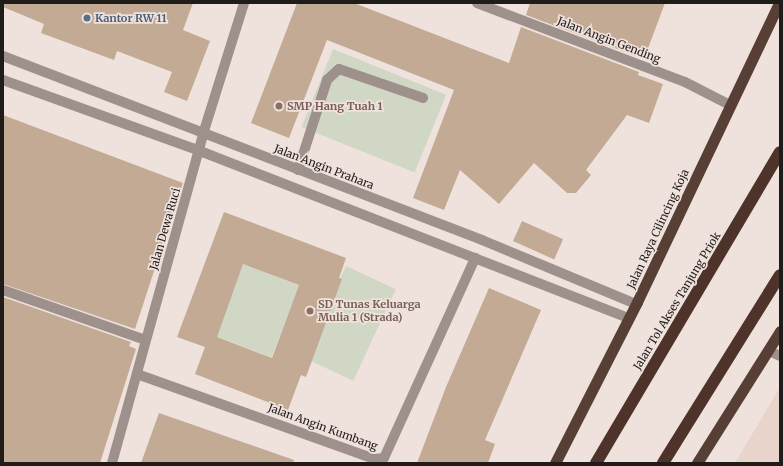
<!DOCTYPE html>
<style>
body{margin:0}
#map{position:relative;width:783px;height:466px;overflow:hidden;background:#efe2dd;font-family:Merriweather,serif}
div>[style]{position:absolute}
.built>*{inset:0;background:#e9d4cb}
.green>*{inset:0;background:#d1d7c5;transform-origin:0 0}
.building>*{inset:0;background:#c2aa94;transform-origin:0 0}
.service>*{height:10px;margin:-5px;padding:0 5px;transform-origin:5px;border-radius:5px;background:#9e908b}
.minor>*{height:10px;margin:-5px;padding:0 5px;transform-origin:5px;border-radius:5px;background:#9e908b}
.trunk>*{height:11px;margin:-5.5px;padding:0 5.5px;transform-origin:5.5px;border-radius:5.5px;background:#583f36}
.motorway>*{height:12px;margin:-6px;padding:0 6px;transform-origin:6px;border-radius:6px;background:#4d3329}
.dots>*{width:11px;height:11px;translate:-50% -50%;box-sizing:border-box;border:2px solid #efe2dd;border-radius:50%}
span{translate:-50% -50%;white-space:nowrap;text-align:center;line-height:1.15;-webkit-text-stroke:3.5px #efe2dd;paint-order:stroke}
.service-label{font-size:11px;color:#4e5e75;font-weight:700}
.left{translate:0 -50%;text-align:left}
.street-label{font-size:11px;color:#201c1a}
.education-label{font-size:11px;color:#785e54;font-weight:700}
.frame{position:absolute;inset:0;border:4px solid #201c1a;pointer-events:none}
</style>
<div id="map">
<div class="built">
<i style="clip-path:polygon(780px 387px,780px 463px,735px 463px)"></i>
</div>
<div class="green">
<i style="left:333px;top:49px;width:122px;height:84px;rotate:22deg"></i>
<i style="left:243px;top:264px;width:60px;height:77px;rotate:21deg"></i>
<i style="left:346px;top:266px;width:55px;height:101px;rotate:25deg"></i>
</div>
<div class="building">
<i style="clip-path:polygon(3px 3px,193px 3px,183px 30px,210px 41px,187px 101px,164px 92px,172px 72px,117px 51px,114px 60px,41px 33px,44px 24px,3px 7px)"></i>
<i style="clip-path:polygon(297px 3px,354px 3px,509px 63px,521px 27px,639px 72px,638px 75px,663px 84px,649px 123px,627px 115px,586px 170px,591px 175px,576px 193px,567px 193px,534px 163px,499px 204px,460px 170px,444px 210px,413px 198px,454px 90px,327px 40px,289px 138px,251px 123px)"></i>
<i style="clip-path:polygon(530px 3px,665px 3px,644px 59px,526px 15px)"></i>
<i style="clip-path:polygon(3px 115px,183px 183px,135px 329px,3px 284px)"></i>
<i style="clip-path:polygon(evenodd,224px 212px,346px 258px,339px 278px,342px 279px,306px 377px,301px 375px,288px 410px,195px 374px,205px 347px,177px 337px,224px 212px,243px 264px,299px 285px,272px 358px,217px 337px,243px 264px)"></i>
<i style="left:522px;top:221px;width:45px;height:22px;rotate:24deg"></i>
<i style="clip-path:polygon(489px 288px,541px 310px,485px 440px,495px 444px,488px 463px,417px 463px,446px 387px)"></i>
<i style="clip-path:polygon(3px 297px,131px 342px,129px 346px,136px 349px,100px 463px,3px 463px)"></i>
<i style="clip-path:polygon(159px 413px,294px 460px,293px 463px,141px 463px)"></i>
</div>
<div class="service">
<i style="left:298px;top:170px;width:95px;rotate:-72.1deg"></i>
<i style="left:327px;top:80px;width:16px;rotate:-43deg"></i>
<i style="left:339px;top:69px;width:89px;rotate:19deg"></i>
</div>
<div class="minor">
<i style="left:477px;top:3px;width:222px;rotate:20.8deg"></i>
<i style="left:685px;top:82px;width:51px;rotate:27.1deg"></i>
<i style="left:3px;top:56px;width:513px;rotate:21.01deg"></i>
<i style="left:482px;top:240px;width:167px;rotate:22.6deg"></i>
<i style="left:3px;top:80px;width:209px;rotate:19.8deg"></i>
<i style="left:200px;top:151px;width:460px;rotate:21.3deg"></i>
<i style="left:3px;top:290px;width:151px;rotate:19.3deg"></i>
<i style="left:769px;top:351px;width:12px;rotate:24deg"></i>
<i style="left:137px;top:374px;width:253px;rotate:19.7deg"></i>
<i style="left:375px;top:459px;width:9px;rotate:-6deg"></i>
<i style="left:384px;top:458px;width:220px;rotate:-65.5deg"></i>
<i style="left:112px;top:463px;width:341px;rotate:-74.5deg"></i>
<i style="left:203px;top:134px;width:137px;rotate:-72.6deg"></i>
</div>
<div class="trunk">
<i style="left:555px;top:463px;width:181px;rotate:-63deg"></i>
<i style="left:637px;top:302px;width:331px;rotate:-64.6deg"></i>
<i style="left:697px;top:463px;width:156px;rotate:-57.8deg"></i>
</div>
<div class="motorway">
<i style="left:596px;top:463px;width:361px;rotate:-59.4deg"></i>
<i style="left:663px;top:463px;width:221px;rotate:-58.1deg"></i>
</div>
<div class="dots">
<i style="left:87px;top:18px;background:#5c6f8a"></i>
<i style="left:279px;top:106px;background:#8d6e63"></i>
<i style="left:310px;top:311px;background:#8d6e63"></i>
</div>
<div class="service-label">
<span class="left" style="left:95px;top:18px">Kantor RW 11</span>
</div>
<div class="street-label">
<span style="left:609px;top:40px;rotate:21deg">Jalan Angin Gending</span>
<span style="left:324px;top:167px;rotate:21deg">Jalan Angin Prahara</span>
<span style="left:165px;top:229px;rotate:-74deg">Jalan Dewa Ruci</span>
<span style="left:658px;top:229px;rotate:-65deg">Jalan Raya Cilincing Koja</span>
<span style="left:677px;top:301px;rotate:-59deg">Jalan Tol Akses Tanjung Priok</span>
<span style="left:323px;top:427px;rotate:20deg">Jalan Angin Kumbang</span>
</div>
<div class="education-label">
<span class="left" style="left:287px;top:106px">SMP Hang Tuah 1</span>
<span class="left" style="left:318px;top:311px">SD Tunas Keluarga<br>Mulia 1 (Strada)</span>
</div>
<div class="frame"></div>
</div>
